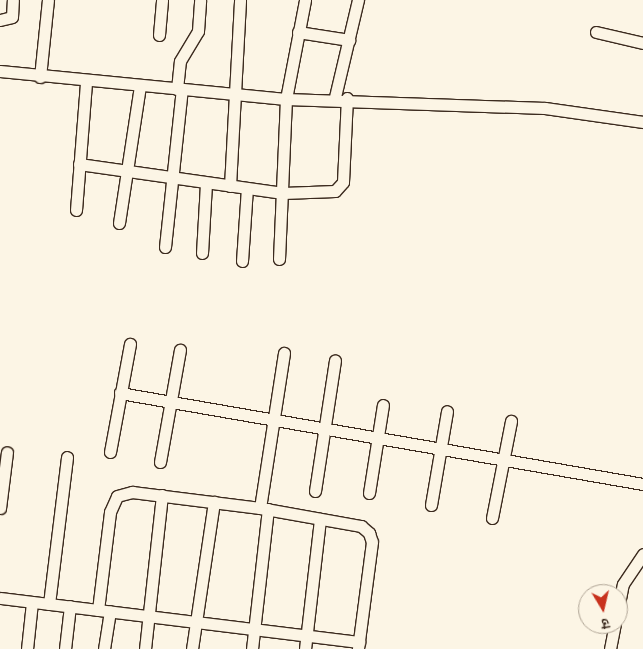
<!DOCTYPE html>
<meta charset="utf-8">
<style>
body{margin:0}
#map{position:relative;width:643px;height:649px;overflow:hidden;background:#fcf5e5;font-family:Dekko,"Playpen Sans Deva",sans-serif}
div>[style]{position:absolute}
.roads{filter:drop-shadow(1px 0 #3b2a1e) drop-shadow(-1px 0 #3b2a1e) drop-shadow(0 1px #3b2a1e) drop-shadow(0 -1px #3b2a1e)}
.minor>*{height:11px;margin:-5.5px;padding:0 5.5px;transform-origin:5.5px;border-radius:5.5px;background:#fcf5e5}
span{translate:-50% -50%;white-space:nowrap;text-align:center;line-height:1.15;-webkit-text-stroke:5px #fcf5e5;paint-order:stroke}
.north{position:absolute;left:578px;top:584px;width:50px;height:50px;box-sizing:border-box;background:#fcf5e5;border:1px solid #afa495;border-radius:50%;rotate:171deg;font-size:14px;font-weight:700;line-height:20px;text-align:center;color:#3b2a1e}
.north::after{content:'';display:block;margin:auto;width:18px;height:22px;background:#c8321e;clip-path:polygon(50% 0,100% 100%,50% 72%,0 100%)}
</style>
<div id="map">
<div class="roads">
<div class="minor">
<i style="left:0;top:20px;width:12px;rotate:-14deg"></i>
<i style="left:12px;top:17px;width:17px;rotate:-87deg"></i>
<i style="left:298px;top:32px;width:52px;rotate:8.9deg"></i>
<i style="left:596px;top:32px;width:48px;rotate:13.2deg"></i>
<i style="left:159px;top:35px;width:35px;rotate:-85deg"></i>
<i style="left:0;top:71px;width:287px;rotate:5.6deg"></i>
<i style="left:286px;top:99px;width:259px;rotate:2deg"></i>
<i style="left:545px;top:108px;width:99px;rotate:8.1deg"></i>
<i style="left:40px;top:77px;width:77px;rotate:-84.1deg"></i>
<i style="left:177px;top:89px;width:28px;rotate:-84deg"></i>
<i style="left:180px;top:61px;width:35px;rotate:-59deg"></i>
<i style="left:198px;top:31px;width:31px;rotate:-86deg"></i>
<i style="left:335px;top:97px;width:100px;rotate:-76.7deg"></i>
<i style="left:79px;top:164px;width:206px;rotate:8.1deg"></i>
<i style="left:283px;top:193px;width:52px;rotate:-2.2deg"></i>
<i style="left:335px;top:191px;width:12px;rotate:-48deg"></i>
<i style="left:343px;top:182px;width:84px;rotate:-87.3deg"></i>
<i style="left:230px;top:186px;width:186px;rotate:-86.9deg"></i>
<i style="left:76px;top:210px;width:127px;rotate:-85.5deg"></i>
<i style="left:119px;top:223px;width:139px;rotate:-81.3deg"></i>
<i style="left:165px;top:247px;width:159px;rotate:-83.9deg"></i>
<i style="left:202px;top:253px;width:70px;rotate:-86.7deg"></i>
<i style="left:279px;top:259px;width:160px;rotate:-87.5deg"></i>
<i style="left:286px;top:99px;width:101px;rotate:-79.1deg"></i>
<i style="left:242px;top:261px;width:73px;rotate:-86.1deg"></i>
<i style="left:120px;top:393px;width:531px;rotate:9.87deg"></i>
<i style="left:110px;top:452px;width:110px;rotate:-79.5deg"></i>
<i style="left:160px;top:462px;width:114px;rotate:-79.9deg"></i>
<i style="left:315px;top:491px;width:132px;rotate:-81.3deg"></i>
<i style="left:369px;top:493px;width:89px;rotate:-81deg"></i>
<i style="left:431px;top:505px;width:95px;rotate:-80.3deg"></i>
<i style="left:0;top:508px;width:56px;rotate:-82.9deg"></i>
<i style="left:260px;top:508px;width:157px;rotate:-81.2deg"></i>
<i style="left:492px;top:518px;width:99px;rotate:-78.9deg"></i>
<i style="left:0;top:598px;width:362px;rotate:7deg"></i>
<i style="left:49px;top:604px;width:148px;rotate:-83deg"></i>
<i style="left:618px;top:609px;width:25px;rotate:-79deg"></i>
<i style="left:623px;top:584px;width:36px;rotate:-56deg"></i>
<i style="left:98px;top:610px;width:99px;rotate:-83deg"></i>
<i style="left:110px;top:512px;width:17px;rotate:-66deg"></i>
<i style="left:117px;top:496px;width:16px;rotate:-15deg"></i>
<i style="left:132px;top:492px;width:129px;rotate:7.1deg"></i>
<i style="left:260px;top:508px;width:103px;rotate:10.1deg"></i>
<i style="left:361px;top:526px;width:11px;rotate:41deg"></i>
<i style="left:369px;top:533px;width:9px;rotate:72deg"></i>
<i style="left:372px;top:542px;width:108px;rotate:97.5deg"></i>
<i style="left:27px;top:649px;width:47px;rotate:-83.9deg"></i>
<i style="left:65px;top:649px;width:43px;rotate:-83.4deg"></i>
<i style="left:104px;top:649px;width:38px;rotate:-81deg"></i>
<i style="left:145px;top:649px;width:155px;rotate:-83.7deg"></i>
<i style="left:192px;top:649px;width:149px;rotate:-81.5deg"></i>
<i style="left:252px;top:649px;width:141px;rotate:-83.5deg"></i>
<i style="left:305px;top:649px;width:131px;rotate:-83.4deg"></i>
<i style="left:610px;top:649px;width:25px;rotate:-79deg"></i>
</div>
</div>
<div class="north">उ</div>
</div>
